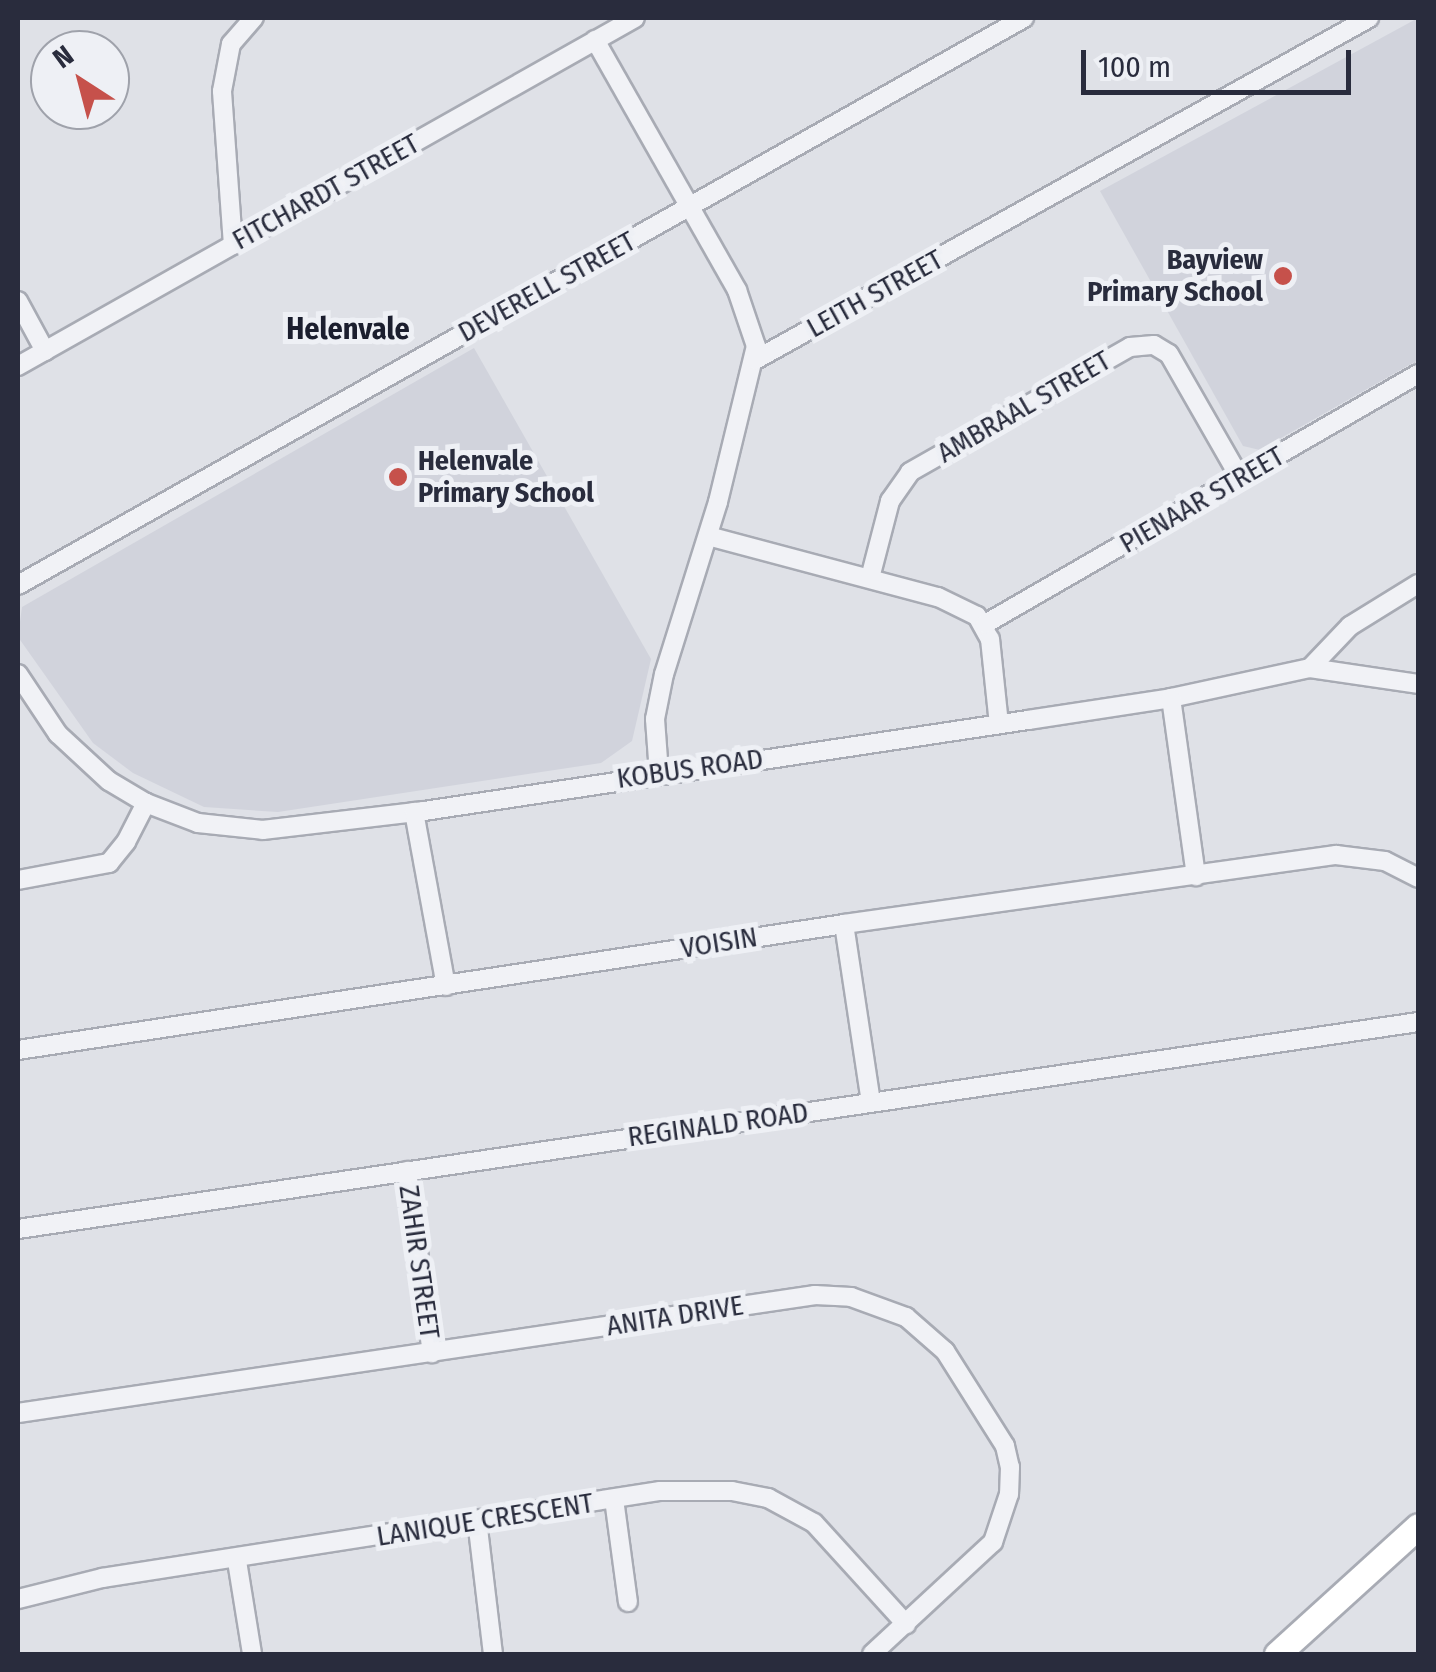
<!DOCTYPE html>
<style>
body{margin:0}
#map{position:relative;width:1436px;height:1672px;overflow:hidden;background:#dfe1e7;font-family:"Fira Sans Condensed",sans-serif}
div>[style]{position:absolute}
.built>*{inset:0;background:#d1d3dc}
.roads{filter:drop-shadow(2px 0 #a8abb4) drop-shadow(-2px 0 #a8abb4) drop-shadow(0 2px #a8abb4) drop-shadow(0 -2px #a8abb4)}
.street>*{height:18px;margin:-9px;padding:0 9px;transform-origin:9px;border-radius:9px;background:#f1f2f6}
.secondary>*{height:25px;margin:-12.5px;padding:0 12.5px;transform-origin:12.5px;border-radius:12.5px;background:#fff}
.dots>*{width:28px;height:28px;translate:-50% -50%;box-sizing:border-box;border:5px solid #eef0f5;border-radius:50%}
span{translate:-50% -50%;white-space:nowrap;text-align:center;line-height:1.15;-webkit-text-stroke:10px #eef0f5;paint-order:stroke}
.street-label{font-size:28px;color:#292c3d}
.poi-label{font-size:28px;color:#292c3d;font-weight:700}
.right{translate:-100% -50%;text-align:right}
.left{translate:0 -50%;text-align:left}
.neighbourhood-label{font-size:30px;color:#1b1e2e;font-weight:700}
.frame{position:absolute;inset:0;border:20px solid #292c3d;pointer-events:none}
.north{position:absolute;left:30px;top:30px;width:100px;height:100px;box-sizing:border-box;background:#eef0f5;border:2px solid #9fa2ab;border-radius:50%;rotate:324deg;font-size:28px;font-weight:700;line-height:40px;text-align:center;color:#292c3d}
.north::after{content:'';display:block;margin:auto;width:35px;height:45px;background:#c6514b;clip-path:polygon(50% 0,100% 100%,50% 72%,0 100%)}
.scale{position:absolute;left:1081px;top:50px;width:270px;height:45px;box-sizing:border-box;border:5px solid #292c3d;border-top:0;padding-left:12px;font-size:30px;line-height:35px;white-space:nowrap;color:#292c3d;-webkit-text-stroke:8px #eef0f5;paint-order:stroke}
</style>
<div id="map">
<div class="built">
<i style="clip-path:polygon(1418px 18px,1418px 360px,1260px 450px,1243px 446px,1100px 191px)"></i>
<i style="clip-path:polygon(474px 348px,651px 659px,632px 741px,601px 763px,278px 812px,204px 807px,133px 773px,93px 743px,18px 637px,22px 607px)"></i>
</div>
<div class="roads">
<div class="street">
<i style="left:595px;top:40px;width:288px;rotate:60.4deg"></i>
<i style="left:737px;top:290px;width:59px;rotate:71.3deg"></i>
<i style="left:756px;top:346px;width:161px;rotate:103.7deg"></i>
<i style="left:718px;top:502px;width:180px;rotate:107.4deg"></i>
<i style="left:664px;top:674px;width:46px;rotate:101.3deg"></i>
<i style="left:655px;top:719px;width:55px;rotate:85.8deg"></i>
<i style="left:233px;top:245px;width:154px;rotate:-94.1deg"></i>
<i style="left:222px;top:91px;width:48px;rotate:-79.2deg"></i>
<i style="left:231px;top:44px;width:35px;rotate:-49deg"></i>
<i style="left:18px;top:301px;width:57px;rotate:61.6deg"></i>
<i style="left:755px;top:360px;width:703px;rotate:-29.12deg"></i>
<i style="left:18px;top:366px;width:708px;rotate:-29.42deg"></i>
<i style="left:708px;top:536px;width:238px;rotate:14.9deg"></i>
<i style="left:938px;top:597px;width:43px;rotate:26deg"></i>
<i style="left:977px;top:616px;width:26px;rotate:61deg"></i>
<i style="left:990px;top:639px;width:85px;rotate:84deg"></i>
<i style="left:870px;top:578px;width:80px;rotate:-75.4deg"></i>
<i style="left:890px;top:501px;width:35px;rotate:-55deg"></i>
<i style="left:910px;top:472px;width:253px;rotate:-29.6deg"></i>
<i style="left:1130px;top:347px;width:24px;rotate:-5deg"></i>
<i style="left:1154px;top:345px;width:17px;rotate:31deg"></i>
<i style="left:1169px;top:354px;width:143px;rotate:60.2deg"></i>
<i style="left:18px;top:585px;width:1155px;rotate:-29.41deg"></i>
<i style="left:985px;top:624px;width:500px;rotate:-30deg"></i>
<i style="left:1310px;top:668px;width:58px;rotate:-46.4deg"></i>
<i style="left:1350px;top:626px;width:80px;rotate:-31.7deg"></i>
<i style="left:18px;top:674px;width:72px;rotate:56.3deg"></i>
<i style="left:58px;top:734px;width:69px;rotate:42.7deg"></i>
<i style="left:109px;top:781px;width:43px;rotate:30.7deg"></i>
<i style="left:146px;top:803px;width:56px;rotate:21deg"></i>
<i style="left:198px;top:823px;width:65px;rotate:6.1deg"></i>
<i style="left:263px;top:830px;width:162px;rotate:-6.7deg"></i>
<i style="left:424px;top:811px;width:611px;rotate:-8.57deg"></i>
<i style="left:1028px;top:720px;width:145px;rotate:-8.7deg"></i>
<i style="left:1171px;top:698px;width:142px;rotate:-12.2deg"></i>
<i style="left:1310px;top:668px;width:109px;rotate:8.4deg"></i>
<i style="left:1171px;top:698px;width:180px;rotate:82deg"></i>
<i style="left:414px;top:812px;width:177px;rotate:79.6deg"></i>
<i style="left:18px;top:880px;width:93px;rotate:-10.6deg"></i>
<i style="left:109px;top:863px;width:27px;rotate:-51deg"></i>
<i style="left:126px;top:842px;width:44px;rotate:-62.9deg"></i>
<i style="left:844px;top:924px;width:180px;rotate:81.4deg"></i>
<i style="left:18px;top:1050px;width:836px;rotate:-8.67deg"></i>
<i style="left:844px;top:924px;width:497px;rotate:-8deg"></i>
<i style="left:1336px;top:855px;width:49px;rotate:7deg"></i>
<i style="left:1385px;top:861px;width:37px;rotate:27deg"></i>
<i style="left:407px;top:1171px;width:184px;rotate:82.2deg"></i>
<i style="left:18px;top:1229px;width:1415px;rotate:-8.41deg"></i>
<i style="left:18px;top:1413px;width:806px;rotate:-8.42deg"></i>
<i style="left:815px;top:1295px;width:36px;rotate:3deg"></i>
<i style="left:851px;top:1297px;width:59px;rotate:20deg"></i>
<i style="left:906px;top:1317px;width:52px;rotate:41.1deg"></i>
<i style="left:945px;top:1351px;width:112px;rotate:57.7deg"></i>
<i style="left:1005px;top:1446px;width:22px;rotate:77deg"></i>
<i style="left:1010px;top:1467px;width:27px;rotate:92deg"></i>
<i style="left:1009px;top:1494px;width:51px;rotate:108.4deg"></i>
<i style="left:993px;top:1542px;width:165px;rotate:137.2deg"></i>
<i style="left:614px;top:1499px;width:104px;rotate:82.3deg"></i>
<i style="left:477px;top:1520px;width:135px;rotate:83.2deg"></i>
<i style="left:237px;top:1561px;width:94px;rotate:80.8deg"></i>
<i style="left:18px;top:1599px;width:87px;rotate:-14deg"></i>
<i style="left:102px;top:1578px;width:565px;rotate:-8.86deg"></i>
<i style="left:660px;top:1491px;width:72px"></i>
<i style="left:732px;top:1491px;width:37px;rotate:11deg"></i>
<i style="left:768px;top:1498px;width:52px;rotate:28.5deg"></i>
<i style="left:814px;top:1523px;width:137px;rotate:47.7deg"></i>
</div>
<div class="secondary">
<i style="left:1277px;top:1654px;width:190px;rotate:-42.2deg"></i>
</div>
</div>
<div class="dots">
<i style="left:1283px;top:276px;background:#c6514b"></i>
<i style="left:398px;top:477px;background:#c6514b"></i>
</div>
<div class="street-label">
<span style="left:326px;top:192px;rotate:-29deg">FITCHARDT STREET</span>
<span style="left:547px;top:287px;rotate:-29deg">DEVERELL STREET</span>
<span style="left:875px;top:294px;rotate:-29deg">LEITH STREET</span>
<span style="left:1024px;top:407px;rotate:-30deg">AMBRAAL STREET</span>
<span style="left:1202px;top:500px;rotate:-30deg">PIENAAR STREET</span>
<span style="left:690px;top:769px;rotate:-8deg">KOBUS ROAD</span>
<span style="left:719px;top:943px;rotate:-9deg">VOISIN</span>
<span style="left:718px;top:1125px;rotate:-8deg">REGINALD ROAD</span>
<span style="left:419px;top:1262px;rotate:82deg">ZAHIR STREET</span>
<span style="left:675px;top:1316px;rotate:-9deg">ANITA DRIVE</span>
<span style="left:485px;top:1520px;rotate:-9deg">LANIQUE CRESCENT</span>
</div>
<div class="poi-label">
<span class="right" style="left:1263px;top:276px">Bayview<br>Primary School</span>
<span class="left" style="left:418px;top:477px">Helenvale<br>Primary School</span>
</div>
<div class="neighbourhood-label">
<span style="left:348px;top:329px">Helenvale</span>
</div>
<div class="frame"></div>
<div class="north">N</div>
<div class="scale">100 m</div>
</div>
